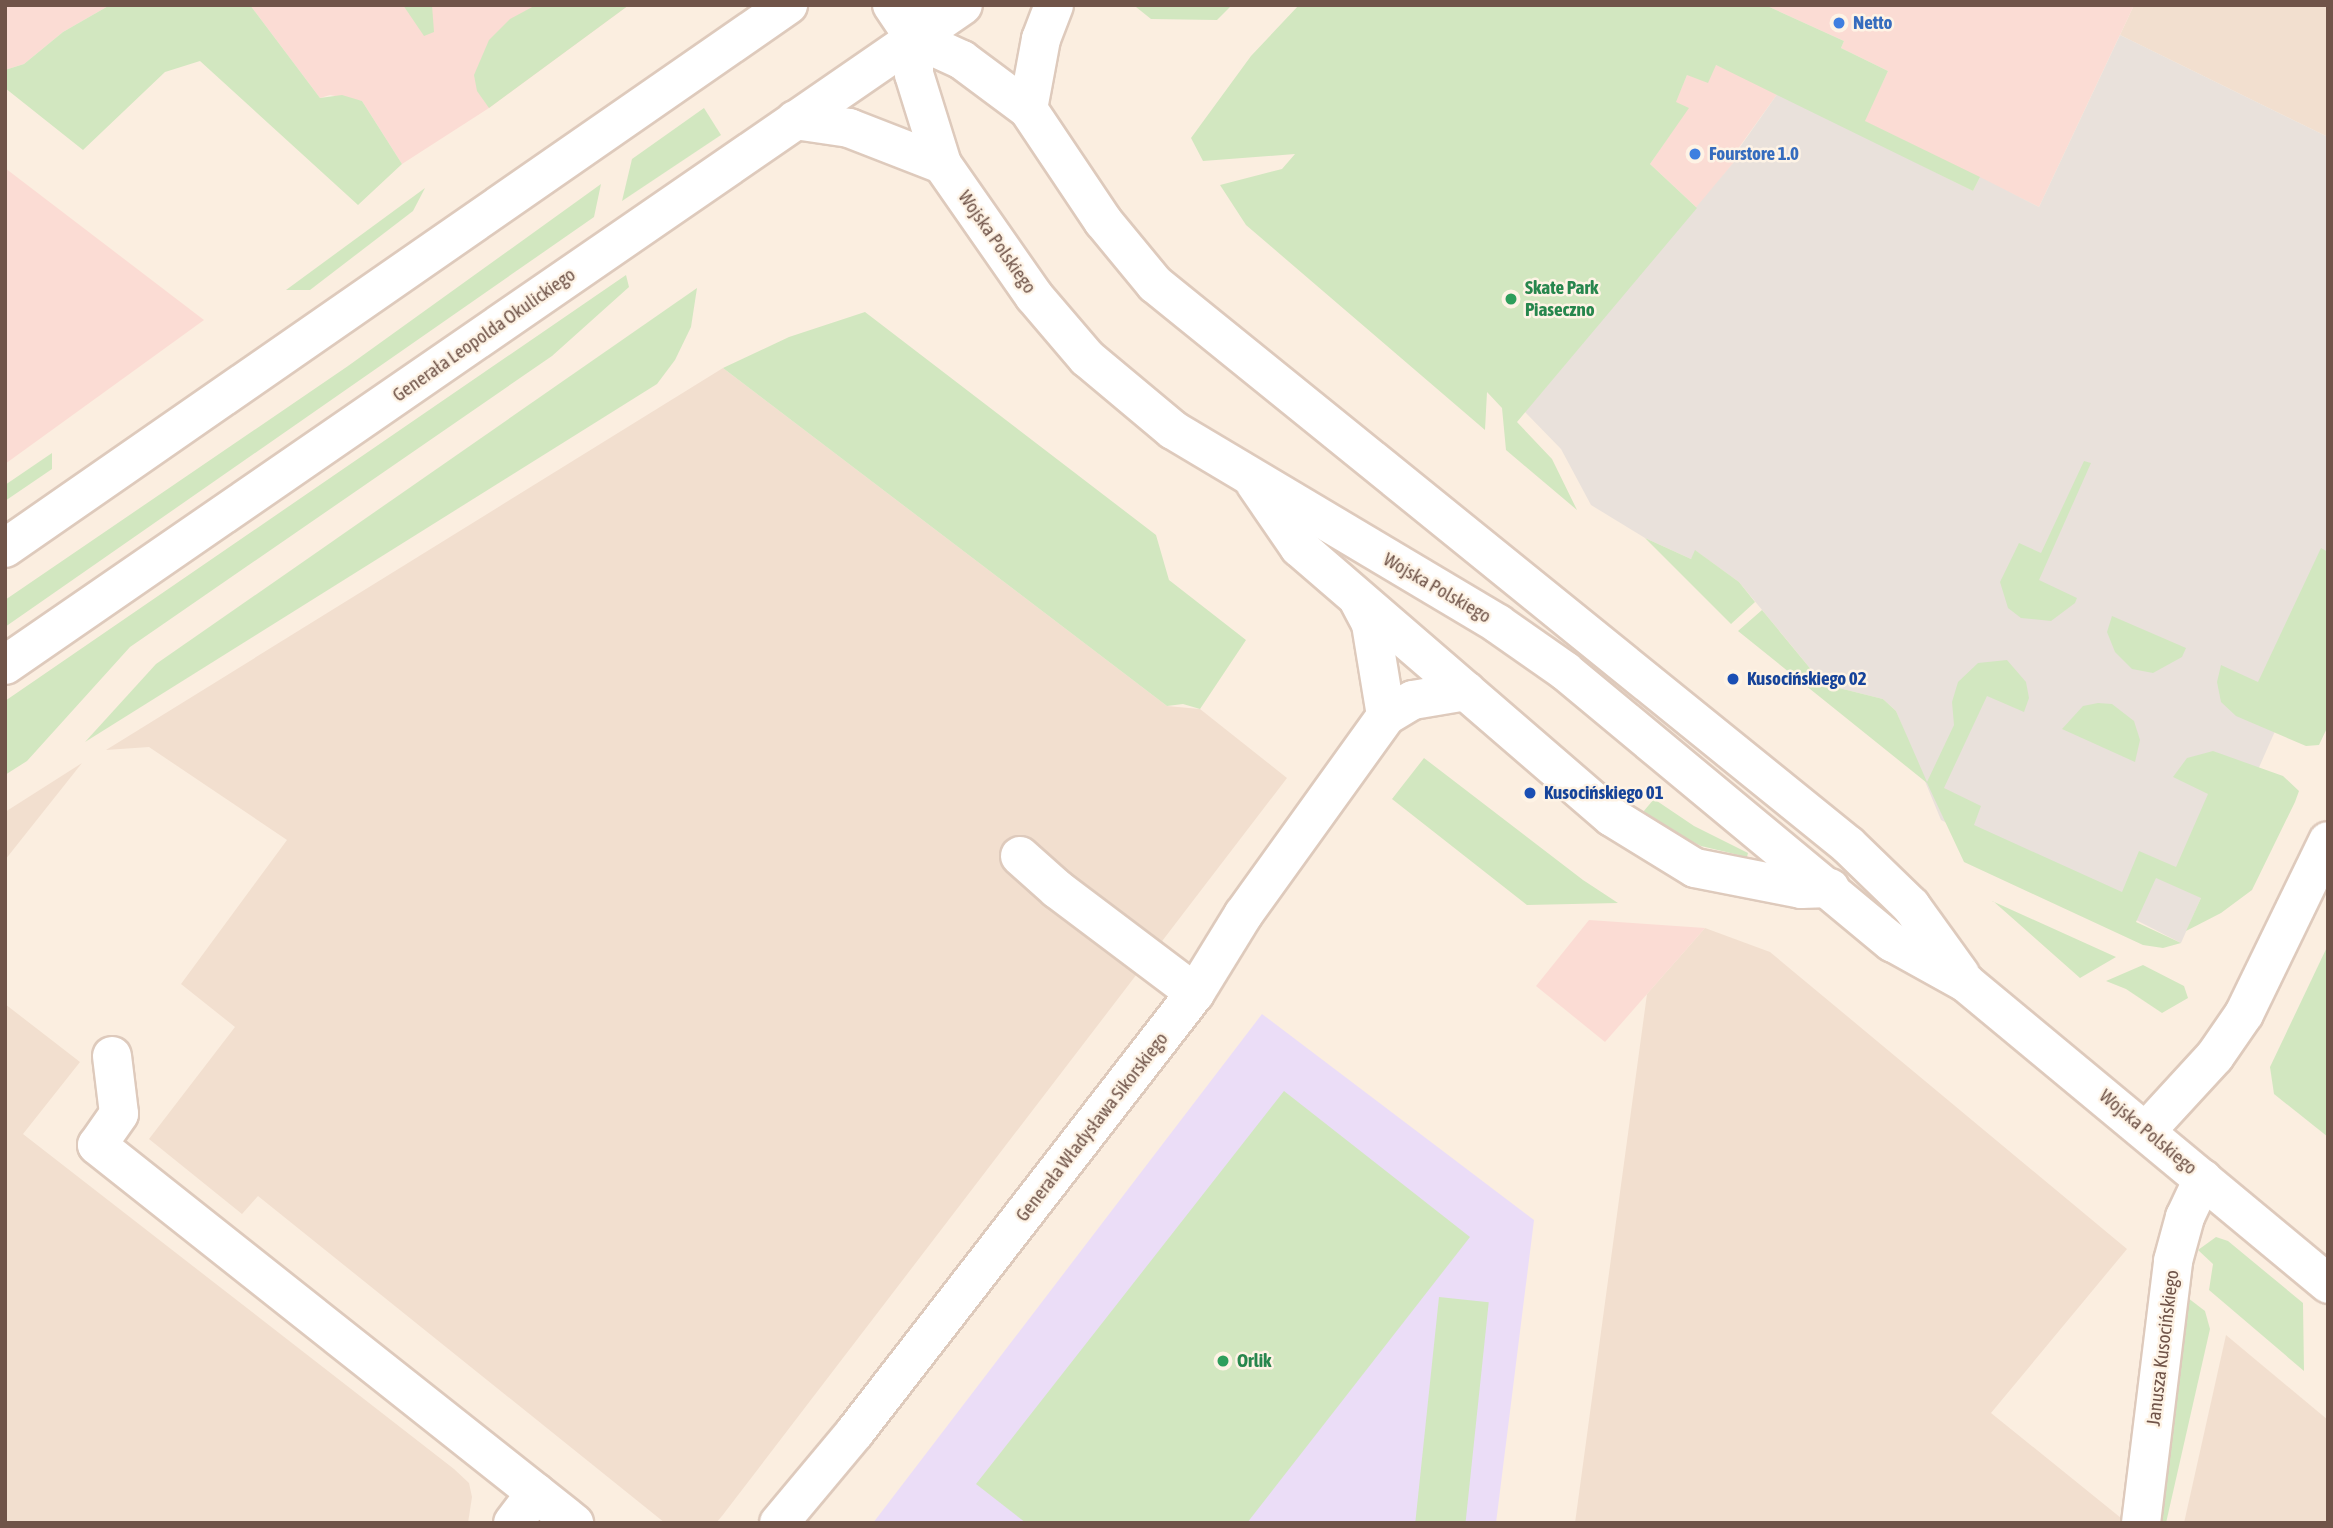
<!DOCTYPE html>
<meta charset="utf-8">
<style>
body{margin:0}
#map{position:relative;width:2333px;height:1528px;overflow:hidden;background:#fbeee0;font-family:"Asap Condensed",sans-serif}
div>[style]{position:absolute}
.residential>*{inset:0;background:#f2dfcf}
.commercial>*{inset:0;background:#fbdcd4}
.industrial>*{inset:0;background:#e9e1db}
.education>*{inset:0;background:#ebddf7}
.green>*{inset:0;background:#d2e7c0;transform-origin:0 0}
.roads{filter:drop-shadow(2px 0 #decabc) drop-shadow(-2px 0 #decabc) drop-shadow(0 2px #decabc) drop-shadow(0 -2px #decabc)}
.street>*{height:38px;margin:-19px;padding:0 19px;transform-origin:19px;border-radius:19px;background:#fff}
.secondary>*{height:38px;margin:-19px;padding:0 19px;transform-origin:19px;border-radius:19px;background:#fff}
.dots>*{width:19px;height:19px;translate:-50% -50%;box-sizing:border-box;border:4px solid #fef3e5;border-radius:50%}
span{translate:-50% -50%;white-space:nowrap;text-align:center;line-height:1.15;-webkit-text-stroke:5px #fef3e5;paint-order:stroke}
.shop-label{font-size:19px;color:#366cbe;font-weight:700}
.left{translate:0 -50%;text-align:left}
.street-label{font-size:19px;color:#705449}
.leisure-label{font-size:19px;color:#27864d;font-weight:700}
.transit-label{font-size:19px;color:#164399;font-weight:700}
.frame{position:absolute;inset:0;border:7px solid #705449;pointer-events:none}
</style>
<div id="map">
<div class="residential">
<i style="clip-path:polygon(2134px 5px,2328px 5px,2328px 137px,2120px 35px)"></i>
<i style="clip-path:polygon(723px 368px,1167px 706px,1200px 709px,1287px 778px,722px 1516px,716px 1523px,665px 1523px,258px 1196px,242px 1214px,149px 1139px,235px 1027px,181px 984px,287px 840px,149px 747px,106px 750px)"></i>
<i style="clip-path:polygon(82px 763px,5px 860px,5px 812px)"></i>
<i style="clip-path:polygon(1705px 928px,1770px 952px,2127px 1249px,1991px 1413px,2121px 1518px,2120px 1523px,1575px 1523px,1647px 994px)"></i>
<i style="clip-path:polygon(5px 1004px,80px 1062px,23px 1134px,454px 1469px,469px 1483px,472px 1497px,468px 1523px,5px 1523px)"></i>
<i style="clip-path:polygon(2226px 1335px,2328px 1420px,2328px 1523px,2184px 1523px)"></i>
</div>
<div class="commercial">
<i style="clip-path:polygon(5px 5px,110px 5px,63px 32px,24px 64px,5px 70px)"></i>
<i style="clip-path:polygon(250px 5px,629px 5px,489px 108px,402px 164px,362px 101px,330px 95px,320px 98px)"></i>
<i style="clip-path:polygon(1765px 5px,2134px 5px,2039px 207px,1864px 121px,1888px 71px,1841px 48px,1844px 41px)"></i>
<i style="clip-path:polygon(1716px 65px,1778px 93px,1735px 153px,1739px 156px,1697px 208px,1650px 164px,1688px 108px,1675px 103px,1687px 75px)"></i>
<i style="clip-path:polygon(5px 168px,204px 320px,5px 464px)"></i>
<i style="clip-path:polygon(1589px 920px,1705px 928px,1605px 1042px,1536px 986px)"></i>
</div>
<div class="industrial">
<i style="clip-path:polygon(2120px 35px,2328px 137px,2328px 612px,2181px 943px,1941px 820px,1896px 711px,1883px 699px,1823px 684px,1739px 582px,1696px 551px,1691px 559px,1645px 538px,1591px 505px,1561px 449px,1525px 412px,1739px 156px,1735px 154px,1778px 93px,1973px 191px,1980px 177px,2039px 207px)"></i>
</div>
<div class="education">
<i style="clip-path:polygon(1262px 1014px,1534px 1220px,1496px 1523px,873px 1523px)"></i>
</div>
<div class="green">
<i style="clip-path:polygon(110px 5px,250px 5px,320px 98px,342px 95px,362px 101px,402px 164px,358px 205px,200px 61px,165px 72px,83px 150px,5px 88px,5px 70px,24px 64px,63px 32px)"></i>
<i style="clip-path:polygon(403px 5px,432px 5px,434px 32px,424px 36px)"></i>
<i style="clip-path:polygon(536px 5px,629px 5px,489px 108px,477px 91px,474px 75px,489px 40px,510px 19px)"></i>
<i style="clip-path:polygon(1232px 5px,1217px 20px,1151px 19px,1136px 7px)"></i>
<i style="clip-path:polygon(1299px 5px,1765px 5px,1844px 41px,1841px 48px,1888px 71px,1865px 121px,1980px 177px,1973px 191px,1716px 65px,1708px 83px,1687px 75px,1676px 102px,1689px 108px,1650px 164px,1697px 208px,1517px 422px,1552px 459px,1577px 510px,1506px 450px,1502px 408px,1487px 392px,1485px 430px,1246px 225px,1220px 185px,1282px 169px,1295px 154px,1203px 161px,1191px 138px,1251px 56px)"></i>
<i style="clip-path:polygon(704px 108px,721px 135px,622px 201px,632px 159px)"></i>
<i style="clip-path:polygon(601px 184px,594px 217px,5px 627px,5px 600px,348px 366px)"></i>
<i style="clip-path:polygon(425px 188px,413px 211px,310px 290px,286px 290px)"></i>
<i style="clip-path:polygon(626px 275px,629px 287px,552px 356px,130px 647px,27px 761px,5px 775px,5px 701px)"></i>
<i style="clip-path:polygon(697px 288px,691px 327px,675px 360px,657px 384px,85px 742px,156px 664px)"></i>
<i style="clip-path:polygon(865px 312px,1156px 535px,1169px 580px,1246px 640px,1200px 709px,1183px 704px,1167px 706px,723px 368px,789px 337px)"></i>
<i style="clip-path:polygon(52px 453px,52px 469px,5px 501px,5px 485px)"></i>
<i style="clip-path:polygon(2084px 461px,2091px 463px,2039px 580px,2077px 598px,2075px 603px,2051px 621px,2021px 618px,2008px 608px,2000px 582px,2019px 543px,2041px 553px)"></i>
<i style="clip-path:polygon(1645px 538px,1691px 559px,1695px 550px,1739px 582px,1755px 602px,1731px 624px)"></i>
<i style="clip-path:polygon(2321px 548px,2328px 552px,2328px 726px,2319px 745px,2306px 746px,2236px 716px,2221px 702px,2217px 682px,2221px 665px,2258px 682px)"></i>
<i style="clip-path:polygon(1762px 610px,1823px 684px,1883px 699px,1896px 711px,1927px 782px,1954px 725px,1952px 702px,1958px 682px,1978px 663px,2007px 660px,2026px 682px,2029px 698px,2024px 712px,1987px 696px,1944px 788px,1981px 806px,1974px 825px,2122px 892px,2139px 851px,2176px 867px,2208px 794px,2173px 777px,2187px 758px,2213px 751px,2283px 776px,2299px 791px,2295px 802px,2252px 890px,2221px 913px,2186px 931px,2201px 898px,2156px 878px,2136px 922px,2181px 943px,2163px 948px,2143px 945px,1964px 862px,1927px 783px,1738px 631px)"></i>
<i style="clip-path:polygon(2112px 616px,2186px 648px,2182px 657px,2153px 673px,2132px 669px,2115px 652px,2107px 632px)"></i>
<i style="clip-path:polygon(2098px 703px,2112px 704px,2134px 721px,2140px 740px,2135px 762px,2062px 729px,2083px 706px)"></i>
<i style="clip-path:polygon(1424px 758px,1583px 880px,1618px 903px,1527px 905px,1392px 799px)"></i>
<i style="clip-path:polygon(1654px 799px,1694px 826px,1748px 853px,1747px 857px,1701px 846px,1661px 826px,1643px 812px)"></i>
<i style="clip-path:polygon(1993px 901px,1992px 901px,2116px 957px,2080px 978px)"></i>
<i style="clip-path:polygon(2328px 945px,2328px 1137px,2274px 1094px,2270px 1067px)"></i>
<i style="clip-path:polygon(2143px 965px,2184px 986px,2188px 998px,2162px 1013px,2126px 989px,2106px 981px)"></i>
<i style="clip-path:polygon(1284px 1091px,1470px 1237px,1247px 1523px,1026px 1523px,976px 1484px)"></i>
<i style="clip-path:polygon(2216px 1237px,2228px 1241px,2303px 1303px,2304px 1371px,2209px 1290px,2213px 1264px,2198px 1250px)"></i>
<i style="left:1439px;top:1297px;width:50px;height:227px;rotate:6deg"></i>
<i style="clip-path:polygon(2188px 1298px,2205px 1311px,2210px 1329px,2166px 1523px,2159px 1523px)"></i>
</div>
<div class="roads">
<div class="street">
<i style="left:1255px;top:483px;width:78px;rotate:55.5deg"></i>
<i style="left:1299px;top:547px;width:413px;rotate:40.8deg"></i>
<i style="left:1612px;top:817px;width:97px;rotate:31.6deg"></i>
<i style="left:1695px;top:868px;width:108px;rotate:11.2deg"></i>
<i style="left:1801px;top:889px;width:29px;rotate:-2deg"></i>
<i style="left:1359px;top:601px;width:26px;rotate:62deg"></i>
<i style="left:1371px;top:624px;width:93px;rotate:80.7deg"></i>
<i style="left:1020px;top:856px;width:50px;rotate:41.7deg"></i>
<i style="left:1057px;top:889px;width:173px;rotate:37deg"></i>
<i style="left:112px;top:1056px;width:58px;rotate:83.1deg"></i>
<i style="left:119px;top:1114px;width:38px;rotate:125deg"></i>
<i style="left:97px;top:1145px;width:609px;rotate:38.4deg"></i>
<i style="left:2147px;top:1130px;width:100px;rotate:-47.4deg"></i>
<i style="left:2215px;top:1056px;width:51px;rotate:-55.4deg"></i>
<i style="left:2244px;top:1014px;width:192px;rotate:-64.1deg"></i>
<i style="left:513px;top:1523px;width:38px;rotate:-53deg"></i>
<i style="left:779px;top:1523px;width:119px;rotate:-50.1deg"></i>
<i style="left:855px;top:1432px;width:555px;rotate:-52.24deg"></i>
<i style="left:1195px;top:993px;width:92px;rotate:-58.4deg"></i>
<i style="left:1243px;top:915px;width:245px;rotate:-54.3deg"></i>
<i style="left:1386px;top:716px;width:31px;rotate:-31deg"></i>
<i style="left:1413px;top:700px;width:54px;rotate:-9.6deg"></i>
<i style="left:2141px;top:1523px;width:264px;rotate:-83deg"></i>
<i style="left:2173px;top:1261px;width:46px;rotate:-74.7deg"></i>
<i style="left:2185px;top:1217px;width:42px;rotate:-64.7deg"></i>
</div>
<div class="secondary">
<i style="left:892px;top:5px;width:40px;rotate:56deg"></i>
<i style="left:926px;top:5px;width:35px;rotate:110deg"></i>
<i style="left:914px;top:38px;width:36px;rotate:90deg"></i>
<i style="left:914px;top:74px;width:94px;rotate:72.7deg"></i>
<i style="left:942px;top:164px;width:161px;rotate:55.1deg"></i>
<i style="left:1034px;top:296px;width:82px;rotate:49.5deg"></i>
<i style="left:1087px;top:358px;width:112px;rotate:39.9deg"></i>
<i style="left:1173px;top:430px;width:378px;rotate:30.8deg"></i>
<i style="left:1498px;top:624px;width:82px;rotate:35deg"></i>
<i style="left:1565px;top:671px;width:425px;rotate:39.7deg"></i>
<i style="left:1892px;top:942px;width:85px;rotate:29deg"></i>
<i style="left:1966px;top:983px;width:471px;rotate:39.7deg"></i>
<i style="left:914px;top:38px;width:53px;rotate:24.6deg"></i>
<i style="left:962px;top:60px;width:82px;rotate:36.6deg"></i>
<i style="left:1028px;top:109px;width:135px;rotate:56.2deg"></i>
<i style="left:1103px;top:221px;width:82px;rotate:50.5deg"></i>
<i style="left:1155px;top:284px;width:892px;rotate:38.99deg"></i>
<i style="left:1848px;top:845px;width:88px;rotate:44.1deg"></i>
<i style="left:1911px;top:906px;width:84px;rotate:54.2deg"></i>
<i style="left:1028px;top:109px;width:71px;rotate:-79.5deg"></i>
<i style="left:1041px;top:39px;width:36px;rotate:-69deg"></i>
<i style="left:795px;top:120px;width:55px;rotate:8.4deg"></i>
<i style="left:849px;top:128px;width:100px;rotate:21.2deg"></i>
<i style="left:5px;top:548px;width:953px;rotate:-34.74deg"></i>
<i style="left:5px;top:665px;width:1163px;rotate:-34.56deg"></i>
</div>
</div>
<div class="dots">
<i style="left:1839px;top:23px;background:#3f7fe0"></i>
<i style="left:1695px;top:154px;background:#3f7fe0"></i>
<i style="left:1511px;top:299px;background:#2e9e5b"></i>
<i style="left:1733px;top:679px;background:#1a4fb4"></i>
<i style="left:1530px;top:793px;background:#1a4fb4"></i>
<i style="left:1223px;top:1361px;background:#2e9e5b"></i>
</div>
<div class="shop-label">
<span class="left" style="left:1853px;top:23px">Netto</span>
<span class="left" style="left:1709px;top:154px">Fourstore 1.0</span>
</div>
<div class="street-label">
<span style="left:997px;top:242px;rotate:55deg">Wojska Polskiego</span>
<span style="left:484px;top:335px;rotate:-35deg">Generała Leopolda Okulickiego</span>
<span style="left:1437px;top:588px;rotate:30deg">Wojska Polskiego</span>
<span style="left:1092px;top:1127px;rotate:-52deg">Generała Władysława Sikorskiego</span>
<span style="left:2148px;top:1132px;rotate:40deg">Wojska Polskiego</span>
<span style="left:2163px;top:1348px;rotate:-83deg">Janusza Kusocińskiego</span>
</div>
<div class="leisure-label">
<span class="left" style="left:1525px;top:299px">Skate Park<br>Piaseczno</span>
<span class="left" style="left:1237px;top:1361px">Orlik</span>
</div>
<div class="transit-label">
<span class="left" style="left:1747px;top:679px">Kusocińskiego 02</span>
<span class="left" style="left:1544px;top:793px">Kusocińskiego 01</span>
</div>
<div class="frame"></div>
</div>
